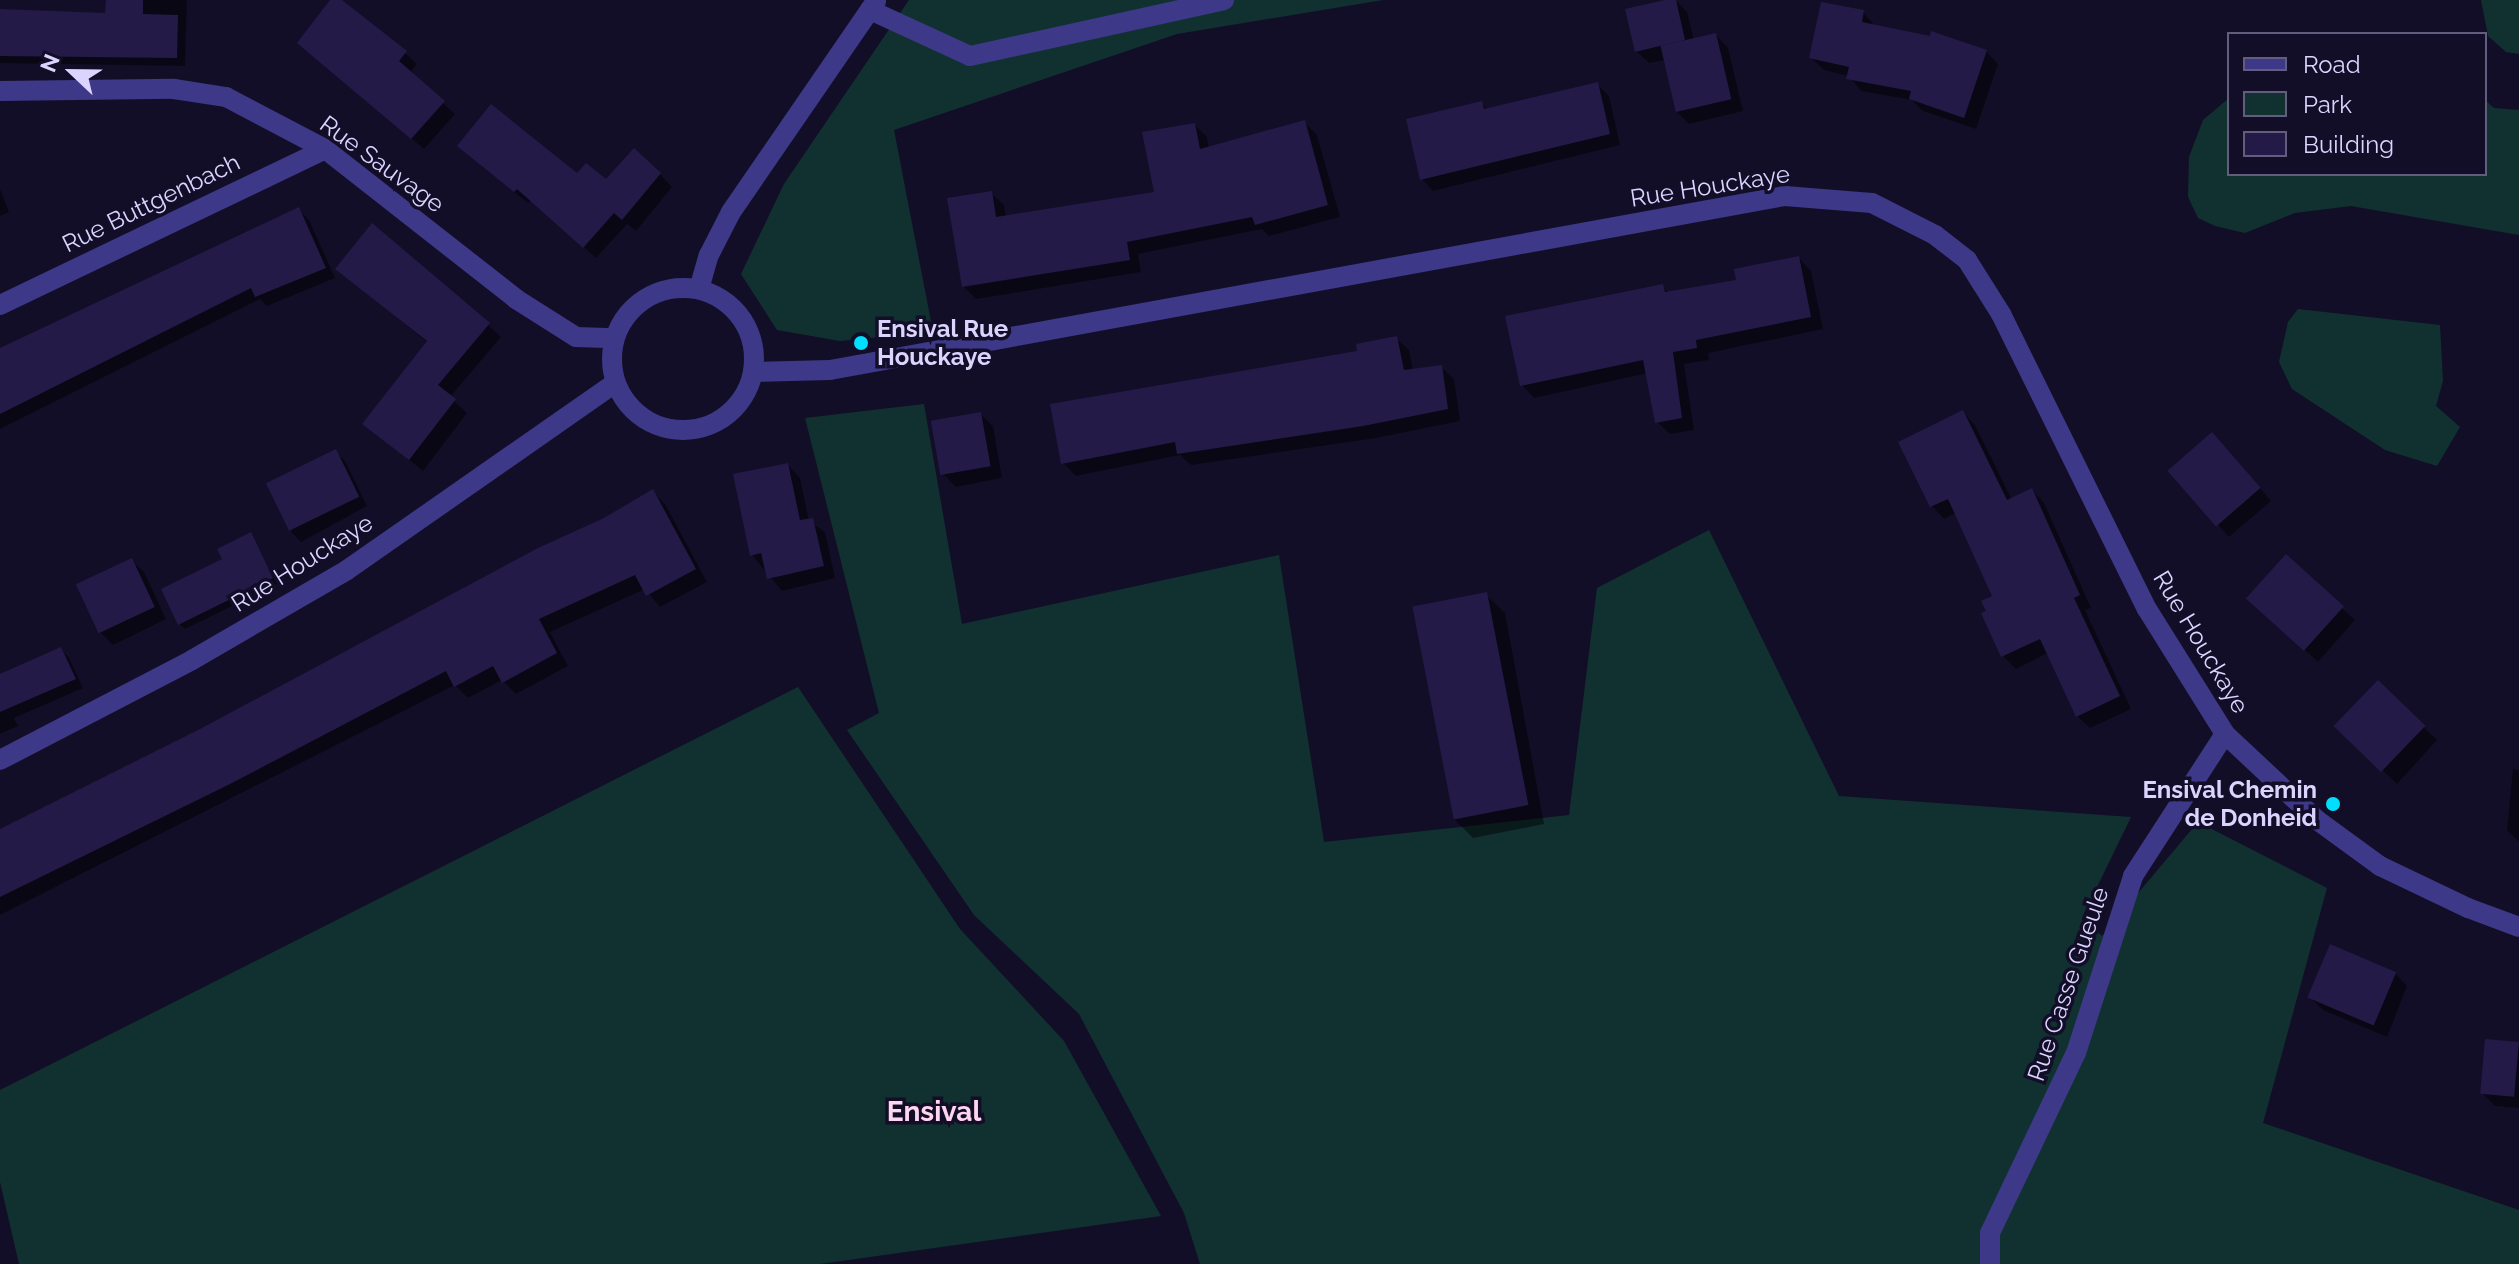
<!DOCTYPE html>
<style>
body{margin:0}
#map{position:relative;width:2519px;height:1264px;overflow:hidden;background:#130e27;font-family:Raleway,sans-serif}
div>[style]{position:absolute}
.green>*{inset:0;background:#113131}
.shadow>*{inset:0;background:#0007}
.building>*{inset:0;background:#241a48;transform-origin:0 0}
.minor>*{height:20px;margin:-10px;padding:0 10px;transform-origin:10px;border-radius:10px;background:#3d3887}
.minor>.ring{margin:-10px;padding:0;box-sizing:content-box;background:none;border:20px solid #3d3887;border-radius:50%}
.dots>*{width:22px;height:22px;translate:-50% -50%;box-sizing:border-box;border:4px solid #130e27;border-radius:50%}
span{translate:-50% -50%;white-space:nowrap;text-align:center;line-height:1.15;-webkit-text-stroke:7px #130e27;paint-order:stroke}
.street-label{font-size:24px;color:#dad4ff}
.poi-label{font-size:24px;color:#dad4ff;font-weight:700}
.left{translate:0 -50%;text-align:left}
.right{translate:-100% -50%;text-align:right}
.quarter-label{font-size:28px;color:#ffd6ef;font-weight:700}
.legend{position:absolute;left:2227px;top:32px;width:260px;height:144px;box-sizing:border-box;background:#130e27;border:2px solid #635d7d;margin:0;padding:10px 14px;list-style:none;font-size:24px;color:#dad4ff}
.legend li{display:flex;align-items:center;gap:16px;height:40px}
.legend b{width:40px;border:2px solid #635d7d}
.north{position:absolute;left:32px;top:32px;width:80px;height:80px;-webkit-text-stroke:6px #130e27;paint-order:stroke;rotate:292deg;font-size:22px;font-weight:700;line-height:32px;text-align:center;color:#dad4ff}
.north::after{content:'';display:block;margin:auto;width:28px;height:36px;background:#dad4ff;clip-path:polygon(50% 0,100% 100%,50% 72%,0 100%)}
</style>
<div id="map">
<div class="green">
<i style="clip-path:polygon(909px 0,1383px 0,1177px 34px,894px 130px,933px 332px,840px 341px,777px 330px,741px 274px,784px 184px)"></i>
<i style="clip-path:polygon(2481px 0,2519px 0,2519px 54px,2506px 52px,2488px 36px)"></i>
<i style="clip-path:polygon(2229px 98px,2229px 174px,2485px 174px,2485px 100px,2494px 108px,2519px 110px,2519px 235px,2351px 206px,2295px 213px,2245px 233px,2215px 226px,2198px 218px,2188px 197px,2189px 157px,2203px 120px)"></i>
<i style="clip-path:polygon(2298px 309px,2440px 325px,2443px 381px,2436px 406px,2460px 427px,2437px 466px,2385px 450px,2292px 389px,2279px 362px,2288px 322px)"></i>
<i style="clip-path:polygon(924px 404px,962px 624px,1279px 555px,1324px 842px,1569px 815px,1597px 588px,1709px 530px,1839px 796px,2131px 817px,2082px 918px,2102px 936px,2198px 822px,2327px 888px,2263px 1123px,2519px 1210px,2519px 1264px,1200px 1264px,1184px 1213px,1079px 1014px,974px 915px,847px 730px,879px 713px,805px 418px)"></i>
<i style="clip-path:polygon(798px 687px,960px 929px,1064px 1041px,1161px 1216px,820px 1264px,19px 1264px,0 1182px,0 1090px)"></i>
</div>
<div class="shadow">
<i style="clip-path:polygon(108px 0,187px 0,185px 66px,0 63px,0 11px,107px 15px)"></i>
<i style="clip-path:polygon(333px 0,338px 0,405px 53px,417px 64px,410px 73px,455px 114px,424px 149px,299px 43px)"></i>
<i style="clip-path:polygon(1675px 0,1687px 12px,1694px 40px,1716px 35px,1728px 48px,1743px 111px,1689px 124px,1677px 112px,1665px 60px,1649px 63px,1636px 51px)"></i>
<i style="clip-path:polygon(1863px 12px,1875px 26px,1986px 51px,1998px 64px,1976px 129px,1923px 111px,1912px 100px,1861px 91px,1849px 76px,1824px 70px,1811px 58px)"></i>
<i style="clip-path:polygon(1597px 84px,1609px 96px,1620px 145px,1433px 191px,1422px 179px,1481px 103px,1488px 110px)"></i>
<i style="clip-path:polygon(1305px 123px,1317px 135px,1340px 217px,1269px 236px,1262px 229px,1138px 254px,1141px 272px,976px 299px,963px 286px,991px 193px,1004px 205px,1006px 217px,1156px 194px,1195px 125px,1207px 137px,1209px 149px)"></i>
<i style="clip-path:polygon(472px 158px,606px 182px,660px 174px,672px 187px,636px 231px,627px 224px,596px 258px,531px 200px,528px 203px)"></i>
<i style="clip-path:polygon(0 189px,9px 212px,0 216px)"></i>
<i style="clip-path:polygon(298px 209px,309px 220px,335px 278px,267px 306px,260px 299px,0 429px,0 352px)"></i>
<i style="clip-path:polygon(1799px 258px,1811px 271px,1823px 329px,1708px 353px,1709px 360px,1684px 364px,1694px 430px,1670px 434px,1657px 422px,1648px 373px,1534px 398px,1522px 385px,1663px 287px,1670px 294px,1738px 282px)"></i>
<i style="clip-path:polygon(337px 268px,488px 325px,501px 337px,450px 397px,467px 413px,423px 471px,365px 424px,428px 343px)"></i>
<i style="clip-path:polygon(1396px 338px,1409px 350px,1413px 371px,1441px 367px,1454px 379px,1460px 421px,1376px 438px,1191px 465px,1180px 455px,1076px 476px,1063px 463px)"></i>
<i style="clip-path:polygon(1963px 412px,1975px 425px,2012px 500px,2032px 490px,2044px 503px,2091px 608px,2085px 610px,2131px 709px,2090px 728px,2077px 716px,2048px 653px,2016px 669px,2003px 656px,1984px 614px,1994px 597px,1956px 513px,1944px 519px,1932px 506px)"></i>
<i style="clip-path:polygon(980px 414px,993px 426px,1002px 478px,956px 487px,943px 474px)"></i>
<i style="clip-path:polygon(2225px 447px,2271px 501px,2229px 537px,2170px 471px)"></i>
<i style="clip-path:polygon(335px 452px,345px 461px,367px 506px,301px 542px,291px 532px)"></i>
<i style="clip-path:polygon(788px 465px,800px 478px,809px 521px,825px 532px,835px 578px,782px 591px,752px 555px)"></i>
<i style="clip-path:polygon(653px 492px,665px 504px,707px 582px,660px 607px,645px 589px,550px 632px,568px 666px,516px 694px,502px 680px,468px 698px,455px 685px,0 915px,0 831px,203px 730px,605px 520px)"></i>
<i style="clip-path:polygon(251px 535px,277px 584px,185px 629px,179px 624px,224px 560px)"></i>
<i style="clip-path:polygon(2286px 557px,2355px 620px,2318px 662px,2262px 611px)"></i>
<i style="clip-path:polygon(131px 560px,144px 572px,166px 619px,113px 645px,100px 632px)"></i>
<i style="clip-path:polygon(1486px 595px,1505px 613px,1544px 824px,1473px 838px,1454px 819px)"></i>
<i style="clip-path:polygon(61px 649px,69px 658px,83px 688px,14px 718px,18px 726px,0 734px,0 676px)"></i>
<i style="clip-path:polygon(2378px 683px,2437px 740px,2397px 784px,2349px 739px)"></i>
<i style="clip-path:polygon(2513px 769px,2519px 770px,2519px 842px,2507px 830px)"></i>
<i style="clip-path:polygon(2395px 973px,2407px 986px,2387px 1037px,2323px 1010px,2310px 998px)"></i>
<i style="clip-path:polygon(2519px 1044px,2519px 1108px,2495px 1106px,2483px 1094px)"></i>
</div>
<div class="building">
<i style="clip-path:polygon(106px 0,143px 0,143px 14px,178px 15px,177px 58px,0 56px,0 9px,105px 13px)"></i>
<i style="clip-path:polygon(330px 0,342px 0,407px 51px,399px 61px,445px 101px,411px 139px,297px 43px)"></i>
<i style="clip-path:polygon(1665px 0,1676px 0,1685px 40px,1635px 52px,1625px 9px)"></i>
<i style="clip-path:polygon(1821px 2px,1864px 10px,1862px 22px,1930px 36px,1931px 31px,1987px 50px,1964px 118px,1909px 99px,1911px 91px,1846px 79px,1849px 67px,1809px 58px)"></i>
<i style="left:1716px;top:33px;width:68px;height:57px;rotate:77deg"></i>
<i style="clip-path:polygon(1598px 82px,1610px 134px,1420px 180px,1406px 119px,1482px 101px,1484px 109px)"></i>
<i style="clip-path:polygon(491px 104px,577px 173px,586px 163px,606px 179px,634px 148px,661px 173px,622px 220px,614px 213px,583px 248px,517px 189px,514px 192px,457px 146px)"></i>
<i style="clip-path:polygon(1305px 120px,1328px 205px,1255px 225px,1252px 217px,1127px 242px,1130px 260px,962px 287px,947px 198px,992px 191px,996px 217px,1154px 192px,1142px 132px,1195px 123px,1200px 149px)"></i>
<i style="clip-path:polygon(299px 207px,326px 268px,255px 297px,251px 288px,0 414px,0 348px)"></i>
<i style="clip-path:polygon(372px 223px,490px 323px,438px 385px,456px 399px,409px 460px,362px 424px,427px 341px,335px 269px)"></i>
<i style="clip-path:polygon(1799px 256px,1811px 317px,1696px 340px,1697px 348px,1673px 352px,1682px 418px,1655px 423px,1643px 360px,1520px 386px,1505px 316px,1663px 284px,1665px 292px,1736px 280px,1734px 269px)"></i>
<i style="clip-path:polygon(1397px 336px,1404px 370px,1442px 365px,1448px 409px,1363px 426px,1177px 454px,1175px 442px,1061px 464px,1050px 404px,1357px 351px,1356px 344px)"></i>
<i style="clip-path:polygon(1963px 410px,2007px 500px,2032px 488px,2080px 595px,2074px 598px,2120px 696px,2076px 717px,2040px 639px,2001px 657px,1981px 613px,1986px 611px,1981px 601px,1992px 596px,1948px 499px,1930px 507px,1898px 442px)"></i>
<i style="left:981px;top:412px;width:55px;height:51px;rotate:80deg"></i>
<i style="left:2212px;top:432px;width:74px;height:59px;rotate:49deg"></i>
<i style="left:336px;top:449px;width:53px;height:78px;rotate:64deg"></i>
<i style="clip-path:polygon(788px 463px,800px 520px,813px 518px,824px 566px,767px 579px,761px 553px,750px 556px,733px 474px)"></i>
<i style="clip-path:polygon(653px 489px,696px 569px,646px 596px,635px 575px,539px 619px,557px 653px,502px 683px,493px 666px,454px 687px,446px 671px,230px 784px,0 897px,0 829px,202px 728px,538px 548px,604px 518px)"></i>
<i style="clip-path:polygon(251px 532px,273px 578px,178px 625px,161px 589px,222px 559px,217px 549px)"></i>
<i style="left:2286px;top:554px;width:78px;height:60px;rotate:42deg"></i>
<i style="left:132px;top:558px;width:54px;height:62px;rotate:65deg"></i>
<i style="left:1487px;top:592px;width:217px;height:76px;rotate:79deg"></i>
<i style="clip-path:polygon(61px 647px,76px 679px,0 712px,0 674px)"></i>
<i style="left:2378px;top:680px;width:66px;height:64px;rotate:44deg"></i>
<i style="left:2330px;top:944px;width:72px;height:58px;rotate:23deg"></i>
<i style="left:2485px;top:1039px;width:34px;height:55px;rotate:5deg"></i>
</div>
<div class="minor">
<i style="left:870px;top:10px;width:110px;rotate:24.7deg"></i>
<i style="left:970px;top:56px;width:260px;rotate:-12.4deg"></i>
<i style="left:0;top:91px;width:174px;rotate:-0.7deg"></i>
<i style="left:174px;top:89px;width:53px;rotate:8.7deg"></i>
<i style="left:226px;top:97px;width:112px;rotate:27.7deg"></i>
<i style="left:325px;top:149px;width:243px;rotate:38.1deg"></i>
<i style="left:516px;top:299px;width:71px;rotate:32.3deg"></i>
<i style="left:576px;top:337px;width:38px;rotate:2deg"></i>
<i class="ring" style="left:612px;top:288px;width:122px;height:122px"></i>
<i style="left:699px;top:289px;width:35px;rotate:-74deg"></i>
<i style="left:709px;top:255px;width:48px;rotate:-62.9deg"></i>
<i style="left:731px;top:212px;width:256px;rotate:-55.5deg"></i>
<i style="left:0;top:305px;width:361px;rotate:-25.6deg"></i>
<i style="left:753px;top:372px;width:77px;rotate:-1.5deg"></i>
<i style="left:830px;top:370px;width:971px;rotate:-10.33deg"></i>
<i style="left:1785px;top:196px;width:87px;rotate:4.6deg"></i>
<i style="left:1872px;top:203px;width:71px;rotate:26.9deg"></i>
<i style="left:1935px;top:235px;width:41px;rotate:38deg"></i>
<i style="left:1967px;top:260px;width:64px;rotate:57.8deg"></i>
<i style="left:2001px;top:314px;width:329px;rotate:63.7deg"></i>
<i style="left:2147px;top:609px;width:147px;rotate:58deg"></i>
<i style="left:2225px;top:734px;width:126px;rotate:43.1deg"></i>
<i style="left:2317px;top:820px;width:78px;rotate:36.1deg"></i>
<i style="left:2380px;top:866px;width:98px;rotate:25.5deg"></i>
<i style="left:2468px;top:908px;width:54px;rotate:20.4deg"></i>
<i style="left:0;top:760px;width:216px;rotate:-27.5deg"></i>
<i style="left:192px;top:660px;width:179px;rotate:-30.1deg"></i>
<i style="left:347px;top:570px;width:327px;rotate:-34.9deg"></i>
<i style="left:1990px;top:1264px;width:31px;rotate:-90deg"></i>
<i style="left:1990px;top:1233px;width:199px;rotate:-64.5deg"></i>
<i style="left:2076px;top:1053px;width:186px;rotate:-72.1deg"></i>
<i style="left:2133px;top:876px;width:169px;rotate:-57.1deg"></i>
</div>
<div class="dots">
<i style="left:861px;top:343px;background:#00dfff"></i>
<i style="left:2333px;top:804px;background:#00dfff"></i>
</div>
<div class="street-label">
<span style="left:382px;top:164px;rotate:36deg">Rue Sauvage</span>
<span style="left:1710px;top:186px;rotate:-9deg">Rue Houckaye</span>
<span style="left:151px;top:203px;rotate:-26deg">Rue Buttgenbach</span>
<span style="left:302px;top:563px;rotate:-32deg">Rue Houckaye</span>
<span style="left:2201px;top:642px;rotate:59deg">Rue Houckaye</span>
<span style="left:2068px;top:984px;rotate:-71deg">Rue Casse Gueule</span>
</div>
<div class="poi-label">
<span class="left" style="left:877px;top:343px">Ensival Rue<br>Houckaye</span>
<span class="right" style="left:2317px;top:804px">Ensival Chemin<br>de Donheid</span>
</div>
<div class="quarter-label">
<span style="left:934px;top:1112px">Ensival</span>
</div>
<ul class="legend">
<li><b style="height:10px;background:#3d3887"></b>Road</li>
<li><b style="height:22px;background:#113131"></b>Park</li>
<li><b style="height:22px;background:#241a48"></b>Building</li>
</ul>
<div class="north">N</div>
</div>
